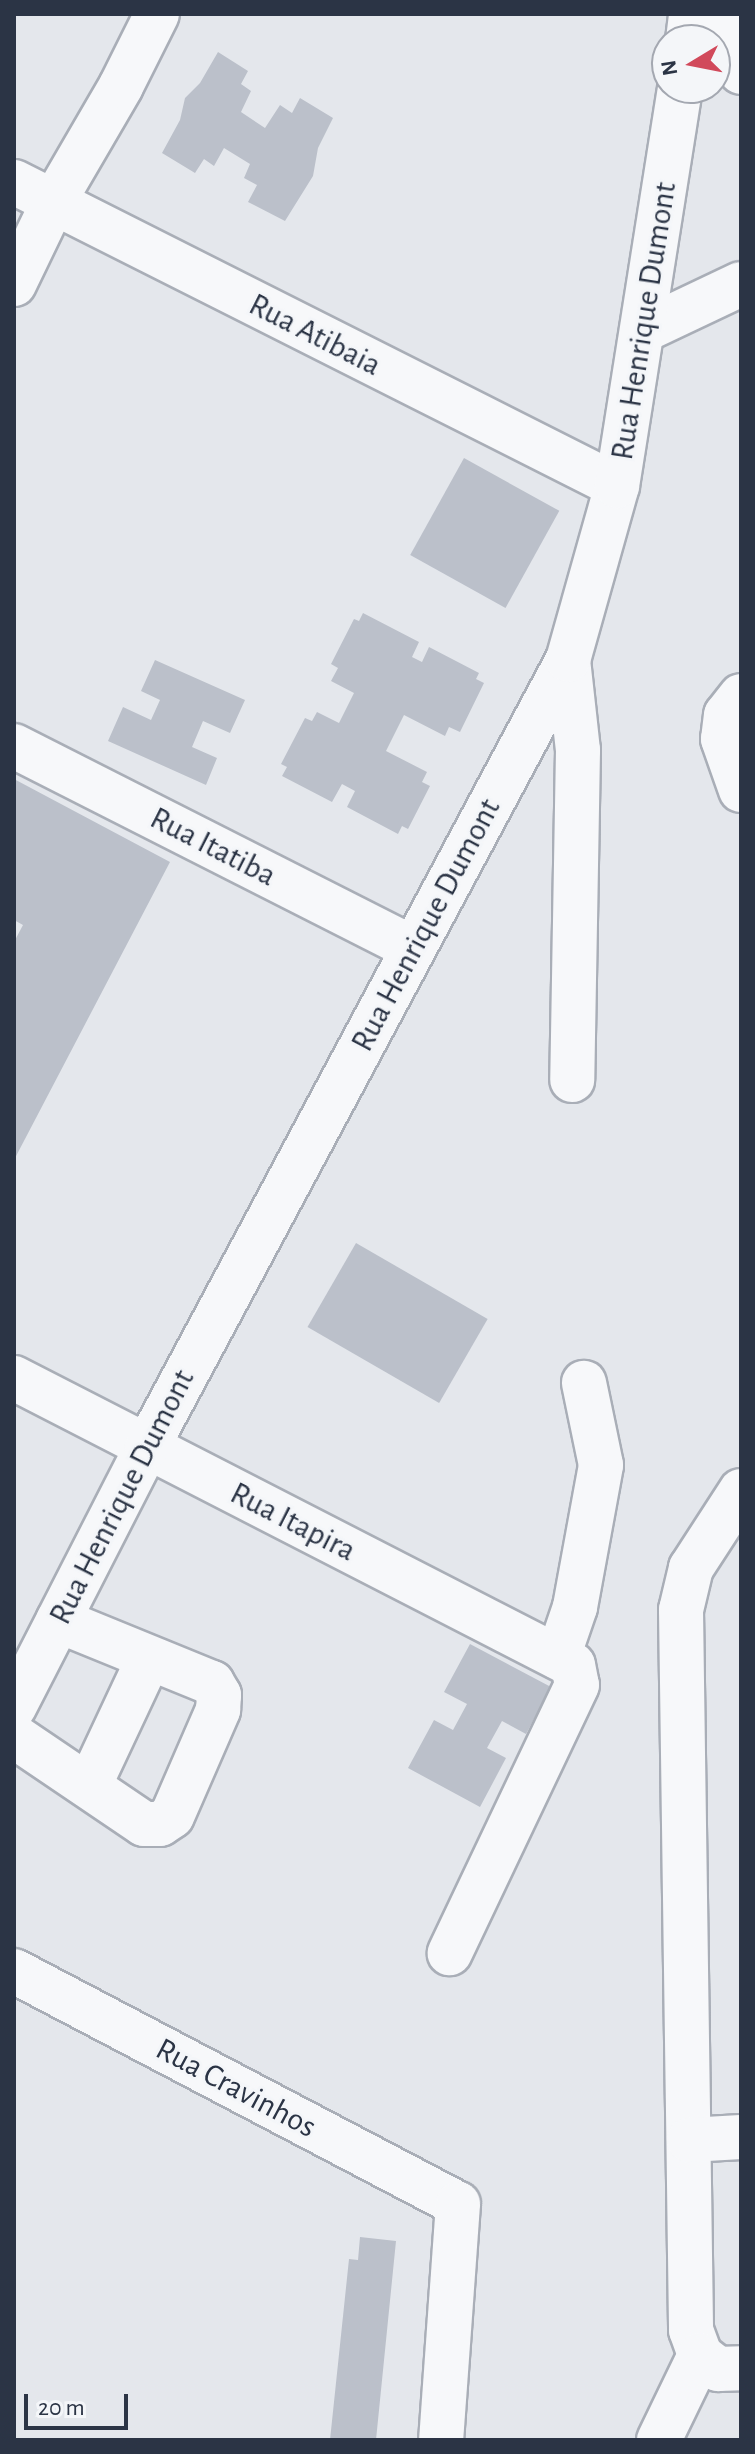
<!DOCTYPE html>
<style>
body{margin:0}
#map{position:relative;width:755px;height:2454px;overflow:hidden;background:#e4e7ec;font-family:"Alegreya Sans",sans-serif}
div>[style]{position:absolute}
.building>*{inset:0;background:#bbc0ca;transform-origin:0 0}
.roads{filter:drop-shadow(2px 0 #a9aeb7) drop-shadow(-2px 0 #a9aeb7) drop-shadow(0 2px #a9aeb7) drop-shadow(0 -2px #a9aeb7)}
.minor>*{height:44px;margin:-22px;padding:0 22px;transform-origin:22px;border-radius:22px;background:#f7f8fa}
span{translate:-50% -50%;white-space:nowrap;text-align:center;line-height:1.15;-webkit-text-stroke:6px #f4f6f9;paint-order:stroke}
.street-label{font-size:32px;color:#2b3445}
.frame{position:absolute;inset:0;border:16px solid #2b3445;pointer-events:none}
.north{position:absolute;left:651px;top:24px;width:80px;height:80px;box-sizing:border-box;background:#f4f6f9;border:2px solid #a4a8b1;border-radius:50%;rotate:260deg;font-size:22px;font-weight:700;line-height:32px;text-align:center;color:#2b3445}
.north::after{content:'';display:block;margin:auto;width:28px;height:36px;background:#d1495b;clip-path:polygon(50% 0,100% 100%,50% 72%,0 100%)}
.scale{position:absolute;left:24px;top:2394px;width:104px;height:36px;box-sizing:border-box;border:4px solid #2b3445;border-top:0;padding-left:10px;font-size:24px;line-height:28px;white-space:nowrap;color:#2b3445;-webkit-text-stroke:6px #f4f6f9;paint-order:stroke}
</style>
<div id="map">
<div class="building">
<i style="clip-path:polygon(218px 52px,248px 71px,241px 84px,251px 91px,241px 112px,265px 128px,280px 105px,292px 113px,300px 98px,333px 118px,318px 148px,313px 176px,285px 221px,248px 202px,257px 185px,244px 178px,250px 164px,224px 148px,214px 166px,204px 159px,195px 173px,162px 153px,180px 120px,185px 98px,200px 83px)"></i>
<i style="left:464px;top:458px;width:109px;height:111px;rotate:29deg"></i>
<i style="clip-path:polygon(363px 613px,419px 642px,412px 657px,422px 662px,429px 647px,479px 673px,476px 679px,484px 683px,460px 732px,449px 727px,445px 736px,404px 715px,386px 751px,427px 772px,422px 782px,430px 786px,408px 829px,402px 826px,398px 834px,347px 807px,355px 791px,342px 784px,332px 802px,282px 776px,287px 767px,281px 764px,305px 718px,312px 721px,317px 712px,339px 723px,354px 693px,331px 681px,338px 668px,331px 664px,354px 619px,359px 621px)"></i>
<i style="clip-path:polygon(155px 660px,245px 700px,230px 733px,203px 721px,192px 747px,217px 758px,206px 785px,108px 741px,123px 707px,151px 720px,160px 700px,141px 691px)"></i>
<i style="clip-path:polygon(14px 779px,170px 862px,14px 1160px,14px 942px,23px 925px,14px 920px)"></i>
<i style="left:356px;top:1243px;width:152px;height:97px;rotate:30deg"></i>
<i style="clip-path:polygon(470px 1644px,551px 1687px,526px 1734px,502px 1721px,487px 1748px,506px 1758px,480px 1807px,408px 1768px,434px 1720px,453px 1730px,467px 1704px,444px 1692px)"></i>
<i style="clip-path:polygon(360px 2237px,396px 2241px,376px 2440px,330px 2440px,349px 2259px,358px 2260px)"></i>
</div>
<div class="roads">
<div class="minor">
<i style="left:724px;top:14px;width:46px;rotate:78.7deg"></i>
<i style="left:733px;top:59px;width:15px;rotate:58deg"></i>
<i style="left:688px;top:40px;width:26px;rotate:-83deg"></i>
<i style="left:14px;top:182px;width:675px;rotate:26.75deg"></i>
<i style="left:14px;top:284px;width:90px;rotate:-64.3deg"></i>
<i style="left:53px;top:203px;width:135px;rotate:-59.8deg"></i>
<i style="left:121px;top:86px;width:80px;rotate:-63.4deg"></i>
<i style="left:644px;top:330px;width:107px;rotate:-25.4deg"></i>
<i style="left:568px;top:660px;width:91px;rotate:83.7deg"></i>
<i style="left:578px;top:750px;width:330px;rotate:91deg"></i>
<i style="left:741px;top:696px;width:24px;rotate:128deg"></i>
<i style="left:726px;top:715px;width:24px;rotate:97deg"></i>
<i style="left:723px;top:739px;width:54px;rotate:70.6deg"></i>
<i style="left:14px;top:746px;width:447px;rotate:26.9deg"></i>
<i style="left:14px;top:1378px;width:628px;rotate:27.18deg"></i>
<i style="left:573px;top:1665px;width:20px;rotate:79deg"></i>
<i style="left:577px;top:1685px;width:297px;rotate:115.4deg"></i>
<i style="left:741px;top:1491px;width:92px;rotate:123deg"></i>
<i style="left:691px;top:1568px;width:43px;rotate:103.4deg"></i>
<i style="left:681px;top:1610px;width:720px;rotate:89.2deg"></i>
<i style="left:691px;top:2330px;width:27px;rotate:70deg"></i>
<i style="left:700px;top:2355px;width:23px;rotate:38deg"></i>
<i style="left:718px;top:2369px;width:23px;rotate:-2deg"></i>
<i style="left:558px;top:1657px;width:53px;rotate:-71.2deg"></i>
<i style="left:575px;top:1607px;width:144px;rotate:-79.6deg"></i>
<i style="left:601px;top:1465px;width:84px;rotate:-101.7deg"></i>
<i style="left:14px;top:1707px;width:292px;rotate:-62.9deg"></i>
<i style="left:147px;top:1447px;width:893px;rotate:-61.86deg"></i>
<i style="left:568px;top:660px;width:181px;rotate:-74.3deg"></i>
<i style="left:617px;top:486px;width:403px;rotate:-81deg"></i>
<i style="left:14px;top:1736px;width:157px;rotate:34.1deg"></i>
<i style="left:144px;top:1824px;width:16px"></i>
<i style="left:160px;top:1824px;width:14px;rotate:-34deg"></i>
<i style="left:172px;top:1816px;width:116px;rotate:-66.5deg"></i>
<i style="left:218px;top:1710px;width:15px;rotate:-86deg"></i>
<i style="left:219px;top:1695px;width:14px;rotate:-120deg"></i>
<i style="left:212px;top:1683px;width:166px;rotate:-157.8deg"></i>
<i style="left:89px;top:1786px;width:141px;rotate:-64.9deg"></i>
<i style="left:14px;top:1971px;width:501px;rotate:27.69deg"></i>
<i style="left:458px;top:2204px;width:237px;rotate:94.1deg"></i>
<i style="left:689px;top:2140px;width:52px;rotate:-3.3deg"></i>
<i style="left:659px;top:2440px;width:94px;rotate:-64.2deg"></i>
</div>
</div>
<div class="street-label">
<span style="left:644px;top:321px;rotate:-81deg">Rua Henrique Dumont</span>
<span style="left:315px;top:335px;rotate:27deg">Rua Atibaia</span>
<span style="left:213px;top:847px;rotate:27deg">Rua Itatiba</span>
<span style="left:426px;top:925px;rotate:-62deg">Rua Henrique Dumont</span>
<span style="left:122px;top:1497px;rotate:-63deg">Rua Henrique Dumont</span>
<span style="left:293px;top:1522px;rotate:27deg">Rua Itapira</span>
<span style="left:236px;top:2088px;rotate:28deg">Rua Cravinhos</span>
</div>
<div class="frame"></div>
<div class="north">N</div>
<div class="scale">20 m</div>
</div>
